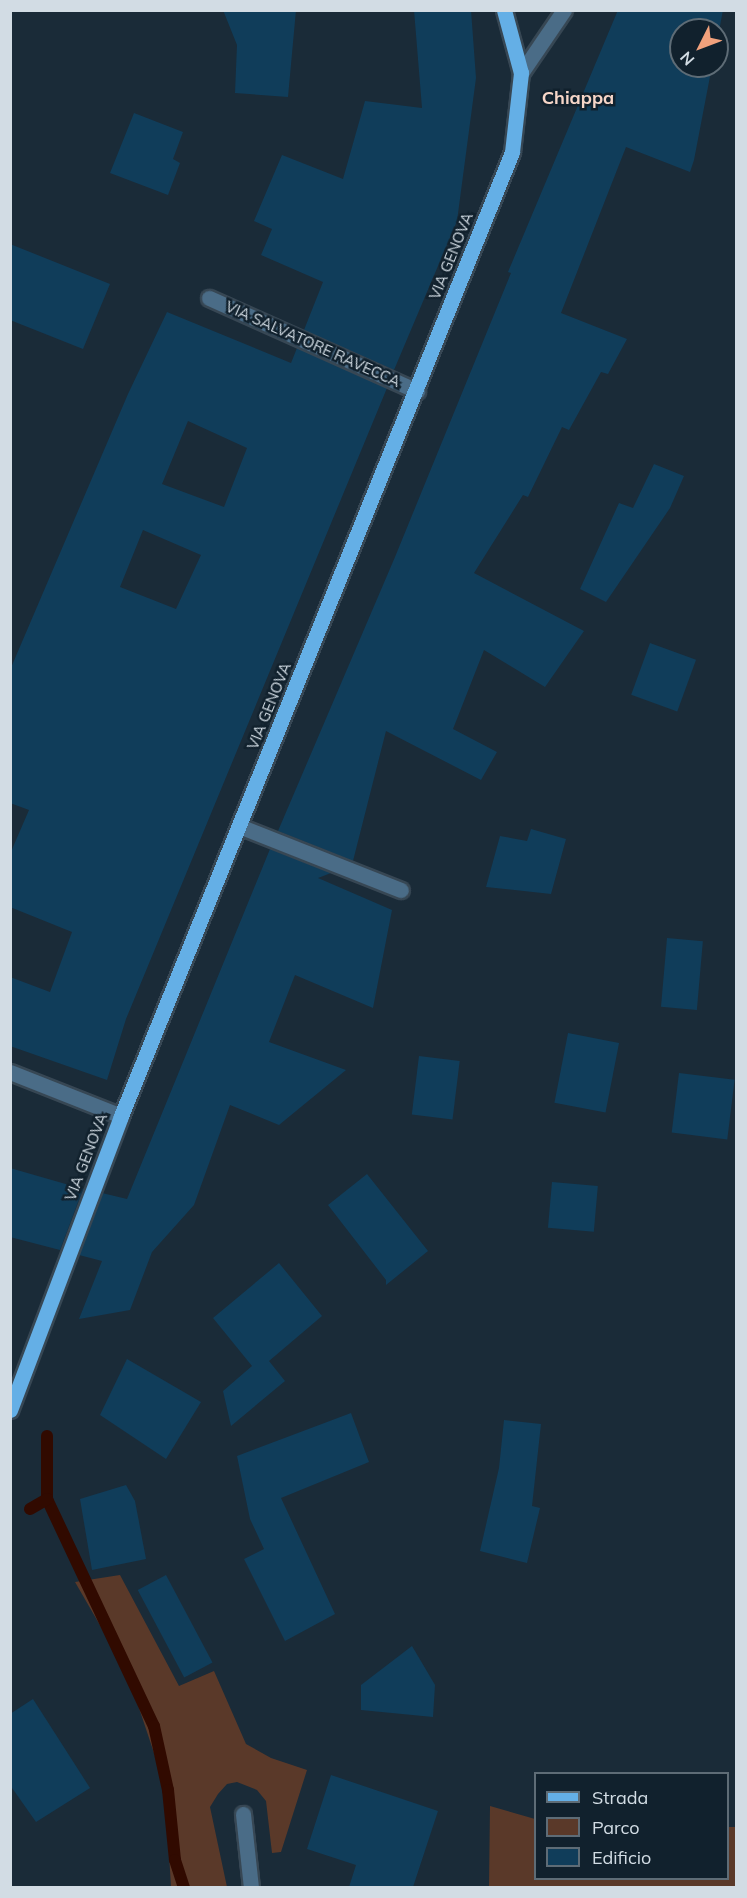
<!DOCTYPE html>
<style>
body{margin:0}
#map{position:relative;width:747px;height:1898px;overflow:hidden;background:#1a2b38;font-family:Mulish,sans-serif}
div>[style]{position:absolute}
.green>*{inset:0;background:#5a3929}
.stream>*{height:12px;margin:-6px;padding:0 6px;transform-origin:6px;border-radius:6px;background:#310a00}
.building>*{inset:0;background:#103d5a;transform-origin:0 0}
.roads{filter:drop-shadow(2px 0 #374754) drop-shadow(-2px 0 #374754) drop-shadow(0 2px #374754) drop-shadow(0 -2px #374754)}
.minor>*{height:15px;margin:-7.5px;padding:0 7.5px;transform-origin:7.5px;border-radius:7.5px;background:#4a6c87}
.major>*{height:15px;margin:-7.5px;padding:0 7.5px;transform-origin:7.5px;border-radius:7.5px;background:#64afe6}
span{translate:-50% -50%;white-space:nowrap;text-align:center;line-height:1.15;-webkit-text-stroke:5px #11212d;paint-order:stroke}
.street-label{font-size:15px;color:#d2dce4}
.quarter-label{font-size:18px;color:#f6d6c8;font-weight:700}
.frame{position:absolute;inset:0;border:12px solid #d2dce4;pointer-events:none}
.legend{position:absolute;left:534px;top:1772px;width:195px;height:108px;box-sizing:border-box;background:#11212d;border:2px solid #5e6c76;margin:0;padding:8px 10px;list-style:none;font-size:18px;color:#d2dce4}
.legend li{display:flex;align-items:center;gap:12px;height:30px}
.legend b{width:30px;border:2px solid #5e6c76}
.north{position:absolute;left:669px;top:18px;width:60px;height:60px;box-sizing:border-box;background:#11212d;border:2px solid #5e6c76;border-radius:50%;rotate:228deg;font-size:16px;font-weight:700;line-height:24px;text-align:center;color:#d2dce4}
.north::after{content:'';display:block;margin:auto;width:21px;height:27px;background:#f1a17c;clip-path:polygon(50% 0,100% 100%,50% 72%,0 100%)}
</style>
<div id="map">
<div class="green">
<i style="clip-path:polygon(120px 1575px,179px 1686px,214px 1671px,246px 1744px,271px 1758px,307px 1770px,281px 1852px,272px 1853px,266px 1801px,257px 1790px,237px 1782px,227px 1784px,218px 1794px,210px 1807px,227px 1887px,171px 1887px,165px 1786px,127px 1672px,75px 1582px)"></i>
<i style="clip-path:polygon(490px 1806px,535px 1819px,536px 1878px,728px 1878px,728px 1827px,736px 1827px,736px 1887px,489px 1887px)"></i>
</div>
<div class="stream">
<i style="left:47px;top:1436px;width:63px;rotate:90deg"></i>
<i style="left:47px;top:1499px;width:251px;rotate:64.8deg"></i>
<i style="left:154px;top:1726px;width:66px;rotate:77.7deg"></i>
<i style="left:168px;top:1790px;width:70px;rotate:84.3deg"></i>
<i style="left:175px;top:1860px;width:29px;rotate:72deg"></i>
<i style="left:30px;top:1509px;width:20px;rotate:-30deg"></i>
</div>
<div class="building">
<i style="clip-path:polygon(223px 10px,296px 10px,288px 97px,235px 93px,237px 45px)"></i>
<i style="clip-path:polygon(414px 10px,471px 10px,476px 78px,457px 221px,394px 370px,304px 330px,323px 282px,261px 255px,272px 229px,254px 221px,282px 155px,343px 179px,365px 101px,422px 108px)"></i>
<i style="clip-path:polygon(618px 10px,723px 10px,717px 42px,717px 30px,681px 30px,681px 66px,712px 66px,694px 160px,690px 172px,626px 147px,561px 313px,627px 339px,608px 374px,601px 372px,569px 430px,562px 427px,528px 497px,523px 495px,474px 573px,584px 631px,545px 687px,484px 650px,453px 729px,497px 752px,481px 780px,386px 731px,353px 861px,278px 831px,395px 557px,511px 273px,508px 272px)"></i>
<i style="clip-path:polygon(134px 113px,183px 132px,173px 159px,180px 163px,168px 195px,110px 173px)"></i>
<i style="clip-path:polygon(10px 244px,110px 284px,83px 349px,10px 320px)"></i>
<i style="clip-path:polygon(evenodd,167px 312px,291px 363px,297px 348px,387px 388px,126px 1019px,107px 1080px,10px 1046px,10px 977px,50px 992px,72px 932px,10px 907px,10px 854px,29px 810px,10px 803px,10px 670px,128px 394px,167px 312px,188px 421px,247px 448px,224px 507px,162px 484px,188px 421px,167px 312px,143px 530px,201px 555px,176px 609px,120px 587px,143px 530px)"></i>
<i style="clip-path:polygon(654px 464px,684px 476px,670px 508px,606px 602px,580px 589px,619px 503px,633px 508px)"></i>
<i style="left:650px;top:643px;width:49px;height:55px;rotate:20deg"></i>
<i style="clip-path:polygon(531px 829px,566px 839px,551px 894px,486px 887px,500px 836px,527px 841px)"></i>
<i style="clip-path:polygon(270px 849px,331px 873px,318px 878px,392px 910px,373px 1008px,295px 975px,269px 1042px,346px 1070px,279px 1125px,230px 1105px,194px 1205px,152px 1252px,130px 1310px,79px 1319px,102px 1261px,79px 1255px,102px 1193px,127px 1199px)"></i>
<i style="left:667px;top:938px;width:36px;height:69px;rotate:5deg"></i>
<i style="left:568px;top:1033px;width:52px;height:71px;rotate:11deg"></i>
<i style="left:419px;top:1056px;width:41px;height:59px;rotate:7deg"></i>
<i style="left:679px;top:1073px;width:56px;height:60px;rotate:7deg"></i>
<i style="clip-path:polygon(10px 1168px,83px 1189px,60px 1250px,10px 1237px)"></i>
<i style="clip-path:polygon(367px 1174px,428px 1251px,386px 1285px,386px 1280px,328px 1205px)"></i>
<i style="left:552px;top:1182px;width:46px;height:46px;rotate:5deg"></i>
<i style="clip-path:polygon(279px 1263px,322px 1316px,269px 1361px,285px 1381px,231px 1426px,223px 1391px,252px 1366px,213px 1318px)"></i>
<i style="clip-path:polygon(127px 1359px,201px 1402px,166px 1459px,100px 1415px)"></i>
<i style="clip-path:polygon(351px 1413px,369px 1462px,281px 1498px,335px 1614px,285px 1641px,244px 1559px,264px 1549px,250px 1519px,237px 1456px)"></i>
<i style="clip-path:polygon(504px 1420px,541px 1424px,532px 1506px,540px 1508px,527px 1563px,480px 1551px,499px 1468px)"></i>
<i style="clip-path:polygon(126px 1485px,135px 1501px,146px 1559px,92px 1570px,80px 1499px)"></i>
<i style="left:166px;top:1575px;width:99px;height:32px;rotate:62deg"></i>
<i style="clip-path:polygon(412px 1646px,435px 1685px,433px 1717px,361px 1710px,361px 1685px)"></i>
<i style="clip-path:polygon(33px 1699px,90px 1788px,36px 1822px,10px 1785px,10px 1714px)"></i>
<i style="clip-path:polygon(331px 1775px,438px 1811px,413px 1887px,349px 1887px,356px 1865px,307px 1849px)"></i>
</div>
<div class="roads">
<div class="minor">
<i style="left:521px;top:73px;width:76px;rotate:-55.7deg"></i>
<i style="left:209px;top:298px;width:228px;rotate:24.1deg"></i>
<i style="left:239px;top:826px;width:174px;rotate:21.6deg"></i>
<i style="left:10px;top:1072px;width:119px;rotate:21.6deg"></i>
<i style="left:243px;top:1814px;width:74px;rotate:83.8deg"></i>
</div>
<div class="major">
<i style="left:10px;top:1410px;width:314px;rotate:-69.3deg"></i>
<i style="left:121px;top:1116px;width:1040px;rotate:-67.92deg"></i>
<i style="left:512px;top:152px;width:80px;rotate:-83.5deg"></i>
<i style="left:521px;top:73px;width:65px;rotate:-105.1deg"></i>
</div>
</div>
<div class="street-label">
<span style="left:451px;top:256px;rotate:-68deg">VIA GENOVA</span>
<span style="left:313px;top:344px;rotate:24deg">VIA SALVATORE RAVECCA</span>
<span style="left:269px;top:706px;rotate:-68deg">VIA GENOVA</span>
<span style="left:86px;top:1157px;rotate:-69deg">VIA GENOVA</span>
</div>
<div class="quarter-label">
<span style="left:578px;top:98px">Chiappa</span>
</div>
<div class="frame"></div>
<ul class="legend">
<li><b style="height:8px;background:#64afe6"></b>Strada</li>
<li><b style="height:16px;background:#5a3929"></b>Parco</li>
<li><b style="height:16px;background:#103d5a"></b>Edificio</li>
</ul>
<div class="north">N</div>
</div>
